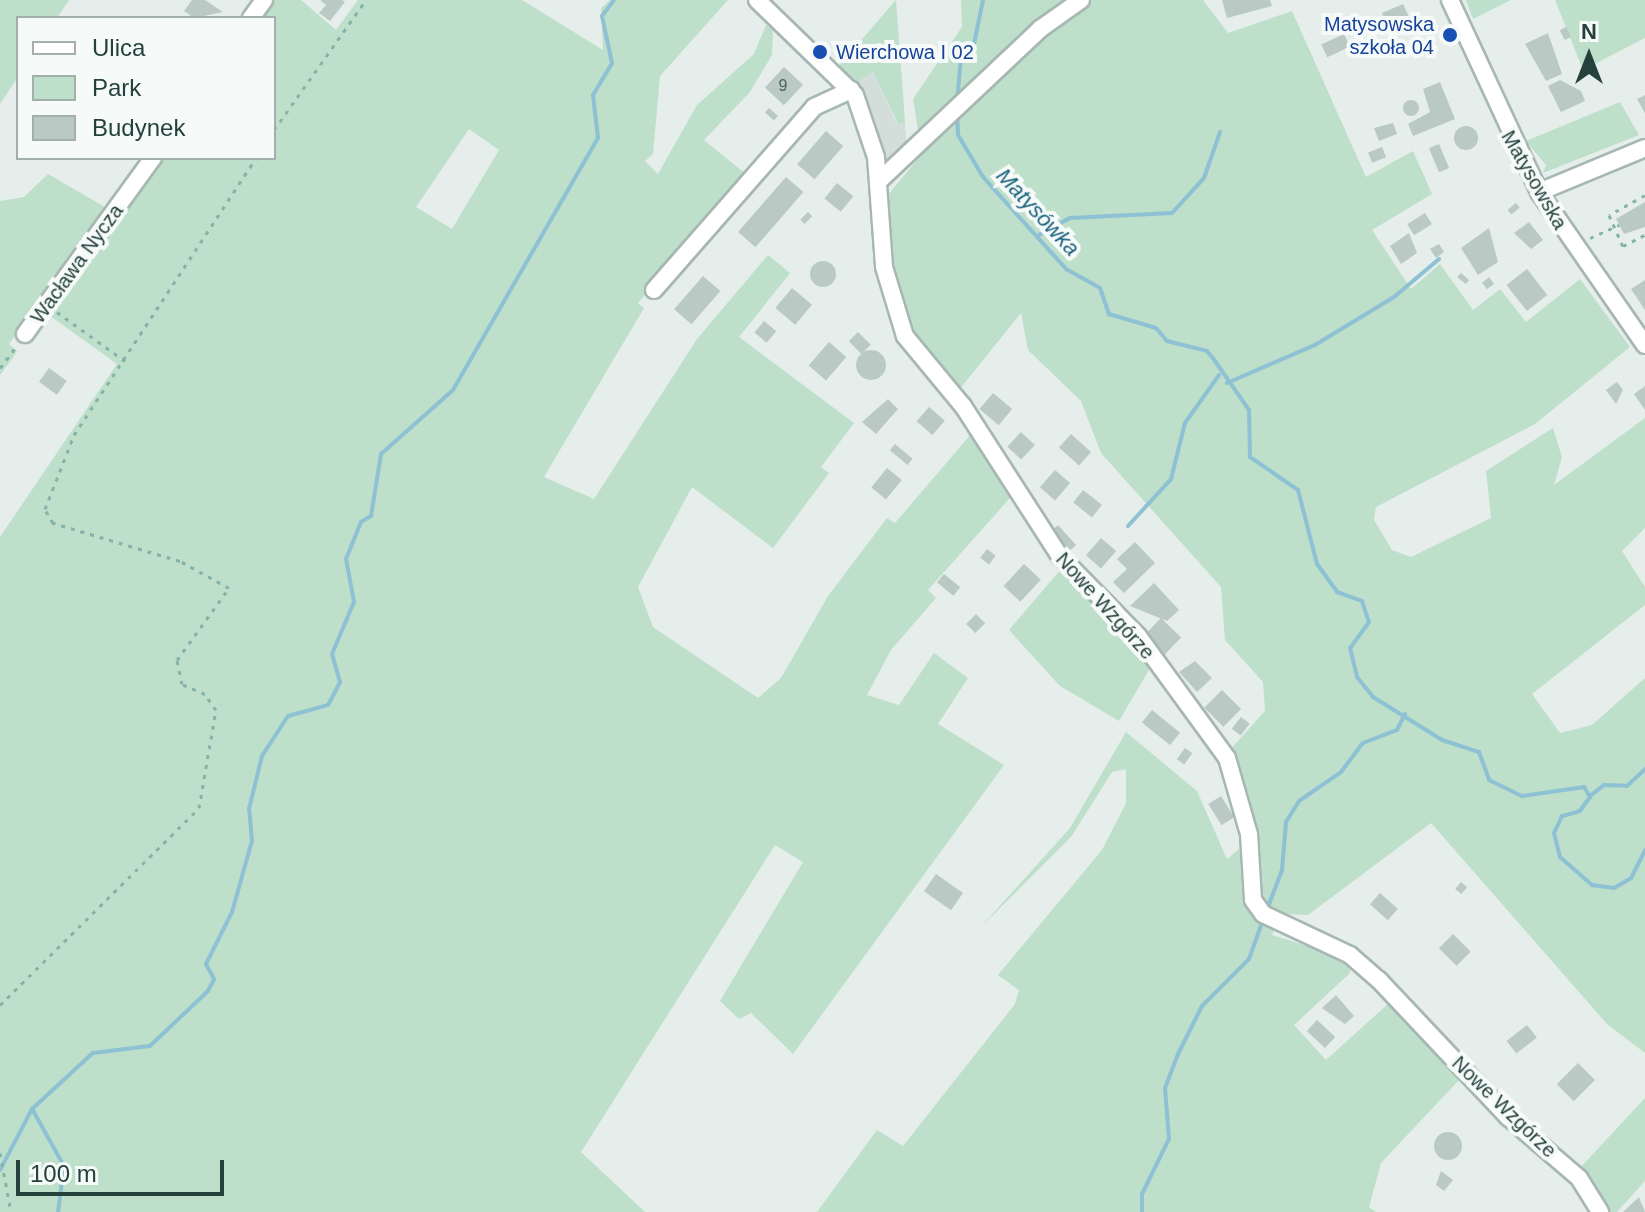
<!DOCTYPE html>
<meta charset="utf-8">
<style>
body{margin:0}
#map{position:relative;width:1645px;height:1212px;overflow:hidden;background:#e5eeeb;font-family:Arial,sans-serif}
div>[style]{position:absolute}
.built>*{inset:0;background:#d3deda}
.green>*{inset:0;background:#bedfca}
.stream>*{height:4px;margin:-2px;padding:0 2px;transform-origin:2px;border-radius:2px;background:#8dc1d3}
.building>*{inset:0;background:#bac9c4;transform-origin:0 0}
.round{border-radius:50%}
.path>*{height:3px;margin-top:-1.5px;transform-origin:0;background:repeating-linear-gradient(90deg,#85b2a9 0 4px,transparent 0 10px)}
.roads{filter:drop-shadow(2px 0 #a7b7b3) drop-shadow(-2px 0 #a7b7b3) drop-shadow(0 2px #a7b7b3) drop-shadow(0 -2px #a7b7b3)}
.minor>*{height:16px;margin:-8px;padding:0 8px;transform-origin:8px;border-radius:8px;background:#fff}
.dots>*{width:22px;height:22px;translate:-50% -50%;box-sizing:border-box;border:4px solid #f6faf9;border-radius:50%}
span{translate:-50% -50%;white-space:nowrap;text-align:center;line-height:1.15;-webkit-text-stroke:8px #f6faf9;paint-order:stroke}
.number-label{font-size:16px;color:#4a635e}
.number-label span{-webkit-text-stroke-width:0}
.transit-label{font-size:20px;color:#164399}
.right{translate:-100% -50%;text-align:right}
.left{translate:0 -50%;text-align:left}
.street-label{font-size:20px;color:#24413c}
.water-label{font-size:22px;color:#1c637e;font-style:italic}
.legend{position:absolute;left:16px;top:16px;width:260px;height:144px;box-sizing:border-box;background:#f6faf9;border:2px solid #a2b0ad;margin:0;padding:10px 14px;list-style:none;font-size:24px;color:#24413c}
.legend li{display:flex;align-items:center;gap:16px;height:40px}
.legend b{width:40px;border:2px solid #a2b0ad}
.north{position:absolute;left:1549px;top:16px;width:80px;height:80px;-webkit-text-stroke:6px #f6faf9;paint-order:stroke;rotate:0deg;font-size:22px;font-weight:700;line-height:32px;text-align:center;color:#24413c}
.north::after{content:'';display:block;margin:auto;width:28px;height:36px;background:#24413c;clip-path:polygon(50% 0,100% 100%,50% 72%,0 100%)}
.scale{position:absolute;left:16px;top:1160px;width:208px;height:36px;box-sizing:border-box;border:4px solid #24413c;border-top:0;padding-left:10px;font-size:24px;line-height:28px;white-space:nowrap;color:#24413c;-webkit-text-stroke:6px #f6faf9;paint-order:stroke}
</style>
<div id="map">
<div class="built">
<i style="clip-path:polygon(873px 72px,897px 124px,905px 122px,907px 152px,893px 162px,884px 158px,854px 84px)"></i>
</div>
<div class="green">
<i style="clip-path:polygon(0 0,69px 0,57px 18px,18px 18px,18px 77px,0 104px)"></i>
<i style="clip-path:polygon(evenodd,271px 0,301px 0,336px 30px,358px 0,522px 0,603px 50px,601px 8px,610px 0,728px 0,660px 76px,653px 154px,645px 161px,658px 174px,697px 105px,754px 54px,766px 25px,773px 30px,772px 55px,750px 92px,704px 140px,747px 175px,638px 303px,644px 308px,544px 477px,594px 499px,697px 339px,768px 255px,790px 273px,739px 337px,854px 423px,821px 467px,829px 473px,773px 548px,692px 487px,638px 587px,653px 627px,758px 698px,781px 678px,828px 596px,887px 518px,895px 523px,972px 433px,1010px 498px,928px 590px,936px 598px,891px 650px,867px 695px,899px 705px,934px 653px,968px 678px,938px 724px,1004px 765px,793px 1054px,751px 1013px,739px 1019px,720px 1001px,803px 862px,775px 845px,581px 1152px,645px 1212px,0 1212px,0 537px,117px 364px,46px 313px,160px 158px,274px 158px,274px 18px,259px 18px,271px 0,469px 129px,499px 150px,452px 229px,416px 207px,469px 129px)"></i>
<i style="clip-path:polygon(896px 0,905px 122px,898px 124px,873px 72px,854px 84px,838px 67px)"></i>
<i style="clip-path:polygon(961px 0,1203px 0,1228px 33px,1292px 11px,1366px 177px,1413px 151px,1432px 194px,1372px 230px,1411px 289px,1440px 264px,1473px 310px,1500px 289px,1526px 322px,1580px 279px,1630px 347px,1535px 424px,1376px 507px,1374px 520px,1392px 550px,1411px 557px,1491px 518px,1486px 471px,1553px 428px,1562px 457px,1554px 485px,1645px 418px,1645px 528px,1622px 551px,1645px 587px,1645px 605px,1532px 694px,1560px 733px,1592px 725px,1645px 678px,1645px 1053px,1607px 1024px,1431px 823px,1308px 915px,1282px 914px,1272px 935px,1349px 959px,1350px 973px,1294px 1025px,1326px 1060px,1389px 1003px,1459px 1080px,1381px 1163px,1369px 1207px,1376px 1212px,817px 1212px,877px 1130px,903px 1146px,1015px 1004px,1019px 990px,998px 975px,1102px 850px,1126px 803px,1126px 769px,1112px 772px,1071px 837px,980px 928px,1070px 828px,1126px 732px,1197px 791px,1227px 859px,1257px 834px,1228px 752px,1265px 711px,1263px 682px,1225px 640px,1221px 587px,1101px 453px,1081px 401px,1028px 350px,1021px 313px,958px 391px,914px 338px,889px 256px,887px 196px,922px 154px,913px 99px,962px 27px)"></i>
<i style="clip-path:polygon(1466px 0,1511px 0,1473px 19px)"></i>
<i style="clip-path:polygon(1555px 0,1645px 0,1645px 38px,1583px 70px)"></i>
<i style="clip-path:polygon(1620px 102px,1639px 135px,1543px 173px,1546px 165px,1526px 141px)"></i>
<i style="clip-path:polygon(48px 174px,110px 210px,9px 344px,17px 352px,0 375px,0 201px,24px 197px)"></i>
<i style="clip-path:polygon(1062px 568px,1150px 668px,1119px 721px,1060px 686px,1009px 630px)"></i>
<i style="clip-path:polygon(1645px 1098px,1645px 1181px,1617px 1212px,1608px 1212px,1579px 1169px)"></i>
</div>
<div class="stream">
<i style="left:957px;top:101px;width:44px;rotate:-84.8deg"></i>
<i style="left:961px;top:57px;width:18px;rotate:-45deg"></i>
<i style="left:974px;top:44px;width:45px;rotate:-78.4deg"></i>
<i style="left:957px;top:114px;width:21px;rotate:87deg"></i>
<i style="left:958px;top:135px;width:49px;rotate:59.2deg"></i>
<i style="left:983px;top:177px;width:124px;rotate:47.9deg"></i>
<i style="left:1066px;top:269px;width:39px;rotate:29deg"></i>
<i style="left:1100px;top:288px;width:28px;rotate:71deg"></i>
<i style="left:1109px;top:314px;width:49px;rotate:16.6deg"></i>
<i style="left:1156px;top:328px;width:17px;rotate:50deg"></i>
<i style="left:1167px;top:341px;width:41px;rotate:14deg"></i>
<i style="left:1207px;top:351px;width:13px;rotate:51deg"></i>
<i style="left:1215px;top:361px;width:60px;rotate:55.2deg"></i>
<i style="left:1249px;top:410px;width:47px;rotate:88.8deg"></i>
<i style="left:1250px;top:457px;width:58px;rotate:34.5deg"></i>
<i style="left:1298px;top:490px;width:76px;rotate:75.6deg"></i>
<i style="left:1317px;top:564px;width:34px;rotate:54deg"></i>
<i style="left:1337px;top:592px;width:27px;rotate:20deg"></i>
<i style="left:1362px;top:601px;width:22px;rotate:72deg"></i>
<i style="left:1369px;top:622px;width:32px;rotate:126deg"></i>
<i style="left:1350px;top:648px;width:30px;rotate:76deg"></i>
<i style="left:1357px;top:677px;width:26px;rotate:51deg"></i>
<i style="left:1373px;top:697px;width:81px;rotate:31.9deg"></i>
<i style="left:1442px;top:740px;width:39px;rotate:18deg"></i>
<i style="left:1479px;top:752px;width:30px;rotate:70deg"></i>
<i style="left:1489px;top:780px;width:37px;rotate:26deg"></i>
<i style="left:1522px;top:796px;width:63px;rotate:-8.3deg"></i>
<i style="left:1584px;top:787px;width:12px;rotate:59deg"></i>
<i style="left:1590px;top:797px;width:17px;rotate:126deg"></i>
<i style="left:1580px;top:811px;width:19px;rotate:164deg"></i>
<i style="left:1562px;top:816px;width:19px;rotate:115deg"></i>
<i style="left:1554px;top:833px;width:25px;rotate:76deg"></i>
<i style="left:1560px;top:857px;width:43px;rotate:41.2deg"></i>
<i style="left:1592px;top:885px;width:22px;rotate:8deg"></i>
<i style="left:1614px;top:888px;width:20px;rotate:-30deg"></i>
<i style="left:1631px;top:878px;width:31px;rotate:-63deg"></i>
<i style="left:1039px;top:235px;width:35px;rotate:-29deg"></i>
<i style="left:1070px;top:218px;width:102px;rotate:-2.8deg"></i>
<i style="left:1172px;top:213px;width:47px;rotate:-47.6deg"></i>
<i style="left:1204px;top:178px;width:49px;rotate:-70.8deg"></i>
<i style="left:1227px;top:383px;width:96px;rotate:-23.4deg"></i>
<i style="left:1315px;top:345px;width:92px;rotate:-31.3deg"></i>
<i style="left:1394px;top:297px;width:59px;rotate:-40.2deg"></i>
<i style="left:1128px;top:526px;width:64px;rotate:-47.5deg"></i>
<i style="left:1171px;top:479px;width:58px;rotate:-76deg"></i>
<i style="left:1185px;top:423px;width:59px;rotate:-54.7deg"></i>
<i style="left:1590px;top:796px;width:18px;rotate:-38deg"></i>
<i style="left:1604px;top:785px;width:23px;rotate:2deg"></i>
<i style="left:1627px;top:786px;width:25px;rotate:-43deg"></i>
<i style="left:1266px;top:912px;width:45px;rotate:-69.1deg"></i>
<i style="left:1282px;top:870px;width:48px;rotate:-85.2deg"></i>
<i style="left:1286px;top:822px;width:25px;rotate:-58deg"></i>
<i style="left:1299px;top:801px;width:51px;rotate:-34.6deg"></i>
<i style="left:1341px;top:772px;width:36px;rotate:-53deg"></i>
<i style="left:1363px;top:743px;width:36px;rotate:-21deg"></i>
<i style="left:1397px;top:730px;width:18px;rotate:-63deg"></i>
<i style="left:0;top:1170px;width:69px;rotate:-62.3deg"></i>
<i style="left:58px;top:1212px;width:46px;rotate:-82.6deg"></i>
<i style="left:64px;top:1166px;width:65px;rotate:-119.3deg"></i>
<i style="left:32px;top:1109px;width:83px;rotate:-42.6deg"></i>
<i style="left:93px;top:1053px;width:57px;rotate:-7deg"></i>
<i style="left:150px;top:1046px;width:80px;rotate:-43.5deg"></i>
<i style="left:208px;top:991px;width:13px;rotate:-63deg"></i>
<i style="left:214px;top:979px;width:17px;rotate:-118deg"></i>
<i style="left:206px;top:964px;width:58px;rotate:-63.4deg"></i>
<i style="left:232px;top:912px;width:74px;rotate:-74.3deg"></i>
<i style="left:252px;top:841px;width:32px;rotate:-95deg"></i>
<i style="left:249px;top:809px;width:55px;rotate:-76.2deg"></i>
<i style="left:262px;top:756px;width:48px;rotate:-57deg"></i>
<i style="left:288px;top:716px;width:41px;rotate:-15.4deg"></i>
<i style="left:328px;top:705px;width:26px;rotate:-62deg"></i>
<i style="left:340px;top:682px;width:29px;rotate:-106deg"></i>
<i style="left:332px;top:654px;width:56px;rotate:-67.1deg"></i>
<i style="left:354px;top:602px;width:44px;rotate:-100.5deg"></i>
<i style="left:346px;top:559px;width:40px;rotate:-68deg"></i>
<i style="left:361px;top:522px;width:12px;rotate:-31deg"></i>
<i style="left:371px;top:516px;width:63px;rotate:-80.8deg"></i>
<i style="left:381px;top:454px;width:96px;rotate:-41.6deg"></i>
<i style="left:453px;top:390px;width:291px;rotate:-60.1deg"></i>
<i style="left:598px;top:138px;width:43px;rotate:-96.6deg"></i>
<i style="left:593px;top:95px;width:37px;rotate:-59deg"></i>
<i style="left:612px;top:63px;width:48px;rotate:-102deg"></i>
<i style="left:602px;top:16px;width:20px;rotate:-53deg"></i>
<i style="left:1142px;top:1212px;width:18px;rotate:-90deg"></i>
<i style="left:1142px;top:1194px;width:61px;rotate:-63.9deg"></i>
<i style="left:1169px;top:1139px;width:51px;rotate:-94.5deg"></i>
<i style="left:1165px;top:1088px;width:36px;rotate:-69deg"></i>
<i style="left:1178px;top:1054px;width:54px;rotate:-63.4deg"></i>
<i style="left:1202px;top:1006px;width:66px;rotate:-45deg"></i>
<i style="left:1249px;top:959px;width:41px;rotate:-70.3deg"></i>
</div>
<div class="building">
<i style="clip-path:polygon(192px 0,205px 0,223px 12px,194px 18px,184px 11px)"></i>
<i style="clip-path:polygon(320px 0,342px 0,345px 2px,330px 21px,319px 13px,326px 5px)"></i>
<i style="clip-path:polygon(1222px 0,1270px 0,1272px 6px,1227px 18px)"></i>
<i style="clip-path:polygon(1403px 4px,1413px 26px,1389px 37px,1382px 13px)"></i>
<i style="left:1566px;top:27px;width:11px;height:7px;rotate:63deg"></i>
<i style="clip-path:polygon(1548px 33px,1562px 74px,1546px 81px,1525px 44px)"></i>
<i style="left:1344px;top:34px;width:14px;height:25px;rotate:65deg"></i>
<i style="left:784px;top:67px;width:26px;height:28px;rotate:43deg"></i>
<i style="clip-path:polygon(1560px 80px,1581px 91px,1585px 101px,1561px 112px,1548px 86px)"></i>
<i style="clip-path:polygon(1440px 82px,1455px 119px,1413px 136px,1408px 124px,1430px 112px,1423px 89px)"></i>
<i style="clip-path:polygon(1645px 95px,1645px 113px,1637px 99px)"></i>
<i class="round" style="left:1403px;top:100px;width:16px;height:16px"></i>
<i style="left:769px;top:108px;width:12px;height:6px;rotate:42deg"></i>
<i style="clip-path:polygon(1393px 123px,1397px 134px,1379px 141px,1374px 128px)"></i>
<i class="round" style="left:1454px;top:126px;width:24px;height:24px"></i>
<i style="left:826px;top:131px;width:23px;height:44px;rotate:41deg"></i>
<i style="left:1439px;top:144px;width:26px;height:11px;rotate:67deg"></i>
<i style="left:1382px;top:147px;width:11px;height:15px;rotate:68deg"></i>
<i style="left:786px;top:177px;width:23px;height:73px;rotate:41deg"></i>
<i style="left:837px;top:183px;width:21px;height:20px;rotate:39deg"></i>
<i style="clip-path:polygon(1645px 202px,1645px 227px,1624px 234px,1616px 219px)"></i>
<i style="left:1516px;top:203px;width:6px;height:11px;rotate:51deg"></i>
<i style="left:808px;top:212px;width:6px;height:11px;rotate:45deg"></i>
<i style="left:1425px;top:213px;width:13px;height:21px;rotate:58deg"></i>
<i style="clip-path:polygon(1529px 222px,1543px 240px,1531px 249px,1514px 233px)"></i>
<i style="clip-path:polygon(1489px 228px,1498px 262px,1478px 275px,1461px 248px)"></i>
<i style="clip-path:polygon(1409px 233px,1417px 253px,1401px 264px,1390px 246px)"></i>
<i style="clip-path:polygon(1439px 244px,1444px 252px,1436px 258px,1430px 249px)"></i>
<i class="round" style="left:810px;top:261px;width:26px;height:26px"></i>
<i style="left:1527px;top:269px;width:33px;height:26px;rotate:52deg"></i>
<i style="clip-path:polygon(1461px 273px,1469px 280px,1466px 284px,1457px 277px)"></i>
<i style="left:703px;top:276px;width:23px;height:44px;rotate:41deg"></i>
<i style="clip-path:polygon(1489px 277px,1494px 284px,1487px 289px,1482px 283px)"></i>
<i style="clip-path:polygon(1645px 280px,1645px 310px,1631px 289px)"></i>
<i style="left:792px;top:288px;width:26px;height:26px;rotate:40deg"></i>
<i style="left:764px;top:321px;width:16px;height:15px;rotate:40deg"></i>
<i style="left:858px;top:332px;width:18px;height:13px;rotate:45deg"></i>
<i style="left:829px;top:342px;width:23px;height:31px;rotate:41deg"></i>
<i class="round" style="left:856px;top:350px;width:30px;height:30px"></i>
<i style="left:49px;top:368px;width:22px;height:17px;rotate:36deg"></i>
<i style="clip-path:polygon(1617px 382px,1623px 390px,1616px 404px,1606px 390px)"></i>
<i style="clip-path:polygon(1645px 386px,1645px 410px,1634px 394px)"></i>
<i style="left:993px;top:393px;width:25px;height:21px;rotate:40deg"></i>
<i style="clip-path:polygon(888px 399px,898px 409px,876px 434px,862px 422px)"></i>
<i style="left:929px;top:407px;width:21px;height:19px;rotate:41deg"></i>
<i style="left:1021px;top:432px;width:19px;height:20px;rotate:43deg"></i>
<i style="left:1071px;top:434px;width:27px;height:18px;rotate:42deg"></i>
<i style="left:895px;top:444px;width:23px;height:8px;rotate:40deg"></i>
<i style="left:887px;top:468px;width:19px;height:25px;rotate:39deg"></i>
<i style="left:1055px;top:470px;width:20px;height:23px;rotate:41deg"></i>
<i style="left:1083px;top:490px;width:24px;height:16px;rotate:38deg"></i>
<i style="left:1058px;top:525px;width:27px;height:14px;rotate:48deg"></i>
<i style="left:1101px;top:538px;width:20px;height:23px;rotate:41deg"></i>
<i style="clip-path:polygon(1135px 542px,1155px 563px,1124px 593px,1113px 582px,1127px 569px,1117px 559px)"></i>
<i style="left:987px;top:549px;width:11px;height:11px;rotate:38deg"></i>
<i style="left:1024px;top:564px;width:23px;height:30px;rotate:43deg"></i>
<i style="left:944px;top:574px;width:21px;height:11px;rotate:39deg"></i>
<i style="clip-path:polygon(1154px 583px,1179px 610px,1167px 621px,1130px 606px)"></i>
<i style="left:976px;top:614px;width:13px;height:14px;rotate:45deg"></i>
<i style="left:1161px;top:618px;width:28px;height:25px;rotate:44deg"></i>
<i style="clip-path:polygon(1195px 661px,1212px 678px,1197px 692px,1179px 672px)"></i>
<i style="left:1222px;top:690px;width:27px;height:25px;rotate:45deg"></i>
<i style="left:1152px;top:710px;width:36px;height:16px;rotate:39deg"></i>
<i style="left:1241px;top:717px;width:11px;height:15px;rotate:38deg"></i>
<i style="left:1185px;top:748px;width:9px;height:14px;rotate:36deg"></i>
<i style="left:1221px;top:796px;width:25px;height:15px;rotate:58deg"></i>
<i style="left:936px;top:874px;width:33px;height:21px;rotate:35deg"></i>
<i style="left:1461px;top:882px;width:8px;height:9px;rotate:40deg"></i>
<i style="left:1380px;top:893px;width:24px;height:15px;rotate:42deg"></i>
<i style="left:1453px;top:934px;width:25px;height:20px;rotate:45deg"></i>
<i style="clip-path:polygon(1336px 995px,1354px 1016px,1345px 1024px,1322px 1008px)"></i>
<i style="left:1317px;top:1020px;width:25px;height:15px;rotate:43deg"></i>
<i style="left:1527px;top:1025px;width:16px;height:26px;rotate:52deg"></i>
<i style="left:1578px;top:1063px;width:24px;height:30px;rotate:45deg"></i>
<i class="round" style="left:1434px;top:1132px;width:28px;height:28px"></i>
<i style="clip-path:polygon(1441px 1171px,1453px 1180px,1444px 1191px,1436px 1185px)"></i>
<i style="clip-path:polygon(1639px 1197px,1645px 1212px,1623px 1212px)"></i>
</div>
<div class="path">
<i style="left:274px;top:130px;width:159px;rotate:-54.7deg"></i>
<i style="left:1645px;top:195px;width:41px;rotate:150.9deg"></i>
<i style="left:1609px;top:215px;width:34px;rotate:66deg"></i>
<i style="left:1623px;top:246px;width:25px;rotate:-27deg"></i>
<i style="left:1590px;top:238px;width:32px;rotate:-24deg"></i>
<i style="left:57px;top:312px;width:84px;rotate:35.8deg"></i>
<i style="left:0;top:368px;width:26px;rotate:-53deg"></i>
<i style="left:0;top:1005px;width:280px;rotate:-44.7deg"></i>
<i style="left:199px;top:808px;width:99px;rotate:-80.2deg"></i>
<i style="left:216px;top:710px;width:19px;rotate:-125deg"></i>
<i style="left:205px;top:694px;width:25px;rotate:-157deg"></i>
<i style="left:182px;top:684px;width:25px;rotate:-102deg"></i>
<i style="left:177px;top:660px;width:89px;rotate:-54.2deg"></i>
<i style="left:229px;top:588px;width:56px;rotate:-151.1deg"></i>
<i style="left:180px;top:561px;width:133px;rotate:-163.3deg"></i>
<i style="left:53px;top:523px;width:16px;rotate:-120deg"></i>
<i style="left:45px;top:509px;width:79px;rotate:-68.6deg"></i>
<i style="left:74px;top:435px;width:331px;rotate:-56.7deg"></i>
<i style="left:0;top:1153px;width:60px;rotate:79.4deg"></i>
</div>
<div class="roads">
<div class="minor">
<i style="left:757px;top:0;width:136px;rotate:44.1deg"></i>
<i style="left:855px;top:95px;width:65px;rotate:71.3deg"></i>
<i style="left:876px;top:157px;width:110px;rotate:85.8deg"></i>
<i style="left:884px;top:267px;width:72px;rotate:73.1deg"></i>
<i style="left:905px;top:336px;width:91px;rotate:50.4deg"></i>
<i style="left:963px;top:406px;width:177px;rotate:57.2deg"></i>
<i style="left:1059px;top:555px;width:113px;rotate:45.7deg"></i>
<i style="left:1138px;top:636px;width:151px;rotate:53.9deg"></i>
<i style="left:1227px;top:758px;width:79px;rotate:73.9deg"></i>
<i style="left:1249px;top:834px;width:66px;rotate:86.5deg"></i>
<i style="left:1253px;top:900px;width:17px;rotate:54deg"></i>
<i style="left:1263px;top:914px;width:96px;rotate:25.2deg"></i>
<i style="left:1350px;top:955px;width:38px;rotate:41deg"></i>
<i style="left:1379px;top:980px;width:188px;rotate:46.7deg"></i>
<i style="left:1508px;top:1117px;width:94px;rotate:40.7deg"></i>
<i style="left:1579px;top:1178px;width:40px;rotate:58deg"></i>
<i style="left:1450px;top:0;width:212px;rotate:65.1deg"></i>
<i style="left:1539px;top:192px;width:186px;rotate:55.3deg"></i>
<i style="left:251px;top:18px;width:22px;rotate:-54deg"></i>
<i style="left:880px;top:180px;width:220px;rotate:-43.3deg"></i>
<i style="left:1040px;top:29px;width:50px;rotate:-35.3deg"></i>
<i style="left:1539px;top:192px;width:115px;rotate:-22.5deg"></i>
<i style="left:654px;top:290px;width:243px;rotate:-48.8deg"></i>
<i style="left:814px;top:107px;width:41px;rotate:-24.7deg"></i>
<i style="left:25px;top:334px;width:218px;rotate:-54deg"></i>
</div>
</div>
<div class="dots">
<i style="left:1450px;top:35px;background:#1a4fb4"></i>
<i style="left:820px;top:52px;background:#1a4fb4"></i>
</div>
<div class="number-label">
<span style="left:783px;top:86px">9</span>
</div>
<div class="transit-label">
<span class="right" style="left:1434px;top:36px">Matysowska<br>szkoła 04</span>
<span class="left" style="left:836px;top:52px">Wierchowa I 02</span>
</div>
<div class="street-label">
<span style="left:1534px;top:180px;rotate:60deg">Matysowska</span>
<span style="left:77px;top:264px;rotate:-54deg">Wacława Nycza</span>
<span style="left:1105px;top:606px;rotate:48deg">Nowe Wzgórze</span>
<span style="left:1504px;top:1107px;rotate:44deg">Nowe Wzgórze</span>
</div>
<div class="water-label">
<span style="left:1038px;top:212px;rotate:47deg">Matysówka</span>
</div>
<ul class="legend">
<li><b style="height:10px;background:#fff"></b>Ulica</li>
<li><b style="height:22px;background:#bedfca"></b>Park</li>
<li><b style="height:22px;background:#bac9c4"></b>Budynek</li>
</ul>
<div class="north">N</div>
<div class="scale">100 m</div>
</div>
